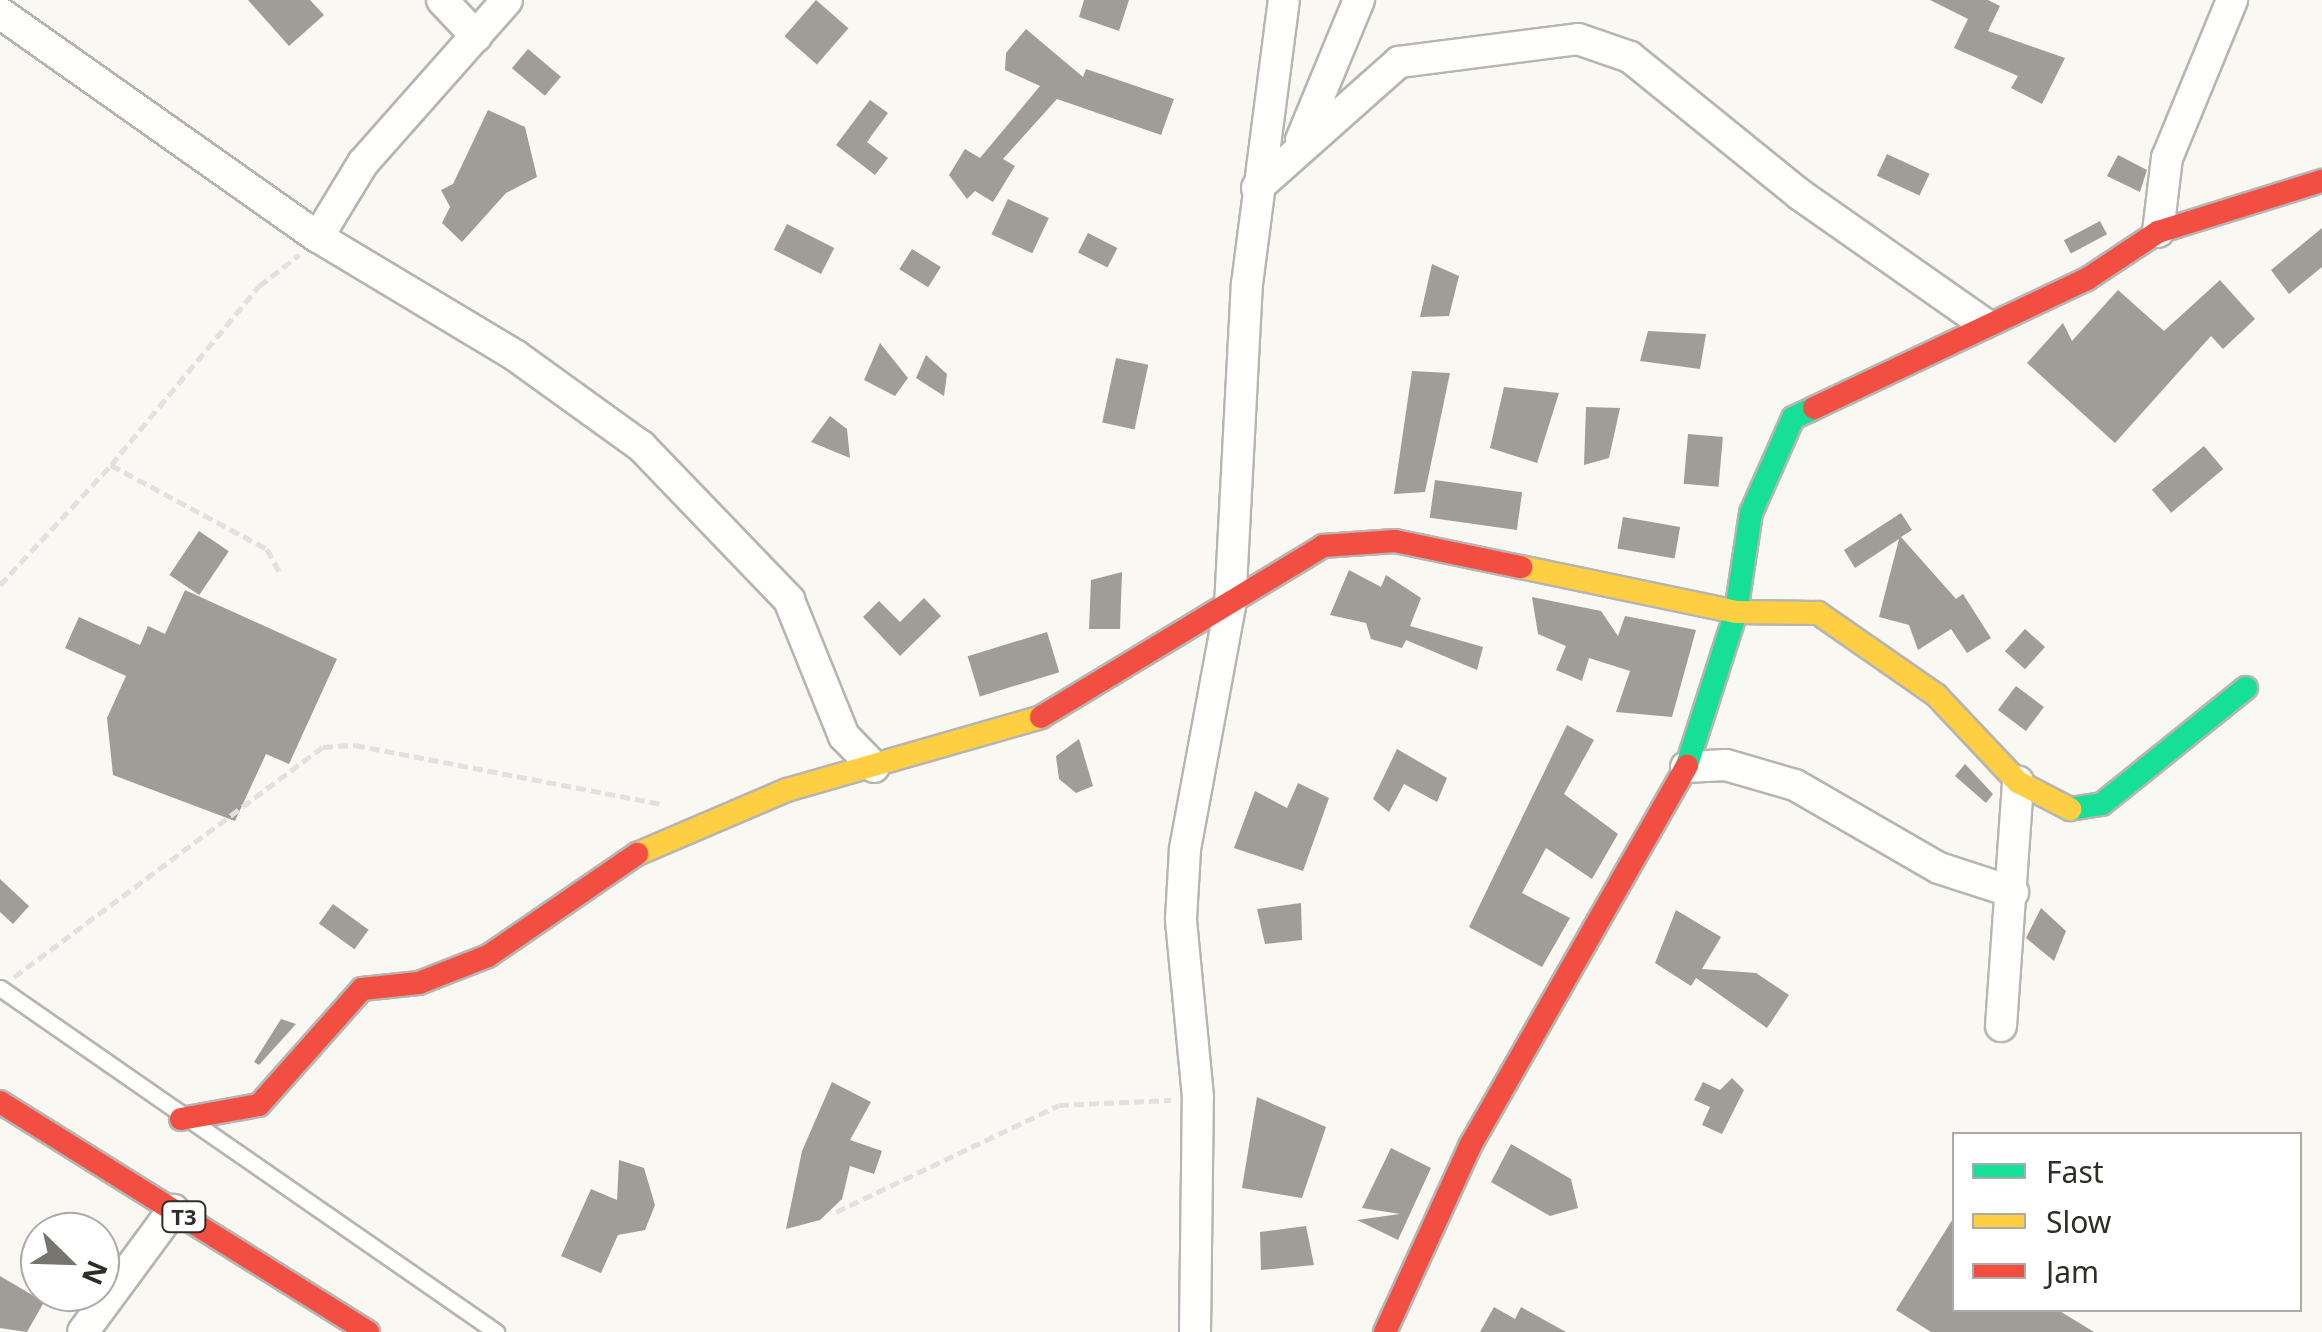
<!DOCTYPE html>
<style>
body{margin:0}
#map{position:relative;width:2322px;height:1332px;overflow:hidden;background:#faf8f2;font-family:"Noto Sans",sans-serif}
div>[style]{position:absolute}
.building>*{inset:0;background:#a09d99;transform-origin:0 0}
.path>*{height:5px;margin-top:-2.5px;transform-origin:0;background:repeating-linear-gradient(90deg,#e1e1df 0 10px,transparent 0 15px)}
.roads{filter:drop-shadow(2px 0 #b6b5b1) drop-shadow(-2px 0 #b6b5b1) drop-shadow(0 2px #b6b5b1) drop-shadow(0 -2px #b6b5b1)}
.lane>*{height:15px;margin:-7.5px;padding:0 7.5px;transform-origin:7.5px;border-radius:7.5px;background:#fefefd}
.street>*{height:30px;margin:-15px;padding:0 15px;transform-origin:15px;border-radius:15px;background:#fefefd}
.fast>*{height:22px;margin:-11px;padding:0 11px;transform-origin:11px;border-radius:11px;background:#16e098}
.slow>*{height:22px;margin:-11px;padding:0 11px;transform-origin:11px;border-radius:11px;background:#ffcf43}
.jam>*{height:22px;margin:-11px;padding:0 11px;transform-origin:11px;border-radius:11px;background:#f24e42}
span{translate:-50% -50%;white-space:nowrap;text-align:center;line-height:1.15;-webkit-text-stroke:10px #fff;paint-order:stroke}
.shield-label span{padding:2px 8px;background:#fff;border:2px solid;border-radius:8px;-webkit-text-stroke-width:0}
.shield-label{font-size:22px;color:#2e2d28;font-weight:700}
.legend{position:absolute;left:1952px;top:1132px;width:350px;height:180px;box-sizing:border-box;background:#fff;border:2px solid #ababa9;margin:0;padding:12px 18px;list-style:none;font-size:30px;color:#2e2d28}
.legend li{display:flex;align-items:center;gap:20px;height:50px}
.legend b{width:50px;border:2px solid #ababa9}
.north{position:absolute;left:20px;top:1212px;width:100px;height:100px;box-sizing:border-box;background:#fff;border:2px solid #ababa9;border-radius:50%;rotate:113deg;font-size:28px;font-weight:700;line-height:40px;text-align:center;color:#2e2d28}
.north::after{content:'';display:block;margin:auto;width:35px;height:45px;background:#75746f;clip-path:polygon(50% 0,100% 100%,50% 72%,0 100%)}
</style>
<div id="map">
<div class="building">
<i style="clip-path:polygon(248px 0,310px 0,324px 15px,289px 46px)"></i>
<i style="left:816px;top:0;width:43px;height:48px;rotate:41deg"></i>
<i style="clip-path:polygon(1084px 0,1129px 0,1119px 31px,1079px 17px)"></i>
<i style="clip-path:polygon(1930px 0,1988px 0,2000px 6px,1988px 31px,2065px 58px,2042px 104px,2011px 88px,2018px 76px,1954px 48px,1968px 19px)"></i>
<i style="clip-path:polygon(1026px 29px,1083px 77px,1086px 69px,1174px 99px,1161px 135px,1057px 99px,1003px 159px,1015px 166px,993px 202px,975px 191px,967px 199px,949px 175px,965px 149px,980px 158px,1040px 86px,1005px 70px,1006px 53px)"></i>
<i style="left:528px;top:49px;width:43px;height:25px;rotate:40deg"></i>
<i style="clip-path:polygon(870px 100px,888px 113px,867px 142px,888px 158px,875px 175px,836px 145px)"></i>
<i style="clip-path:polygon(488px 110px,525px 127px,537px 177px,506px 193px,462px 242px,442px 223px,450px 207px,441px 190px,453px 184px)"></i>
<i style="left:1887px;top:154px;width:47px;height:24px;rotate:25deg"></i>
<i style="clip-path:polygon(2118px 155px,2147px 170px,2140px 192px,2107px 176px)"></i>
<i style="left:1008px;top:199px;width:45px;height:39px;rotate:25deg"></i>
<i style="left:2100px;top:221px;width:15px;height:41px;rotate:62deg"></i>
<i style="left:787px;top:224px;width:53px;height:29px;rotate:27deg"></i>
<i style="clip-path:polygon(2322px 228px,2322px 267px,2289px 294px,2271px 270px)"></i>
<i style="left:1088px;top:233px;width:33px;height:22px;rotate:27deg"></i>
<i style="left:912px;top:249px;width:34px;height:24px;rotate:32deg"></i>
<i style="clip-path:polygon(1432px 264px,1459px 276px,1449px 316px,1420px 317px)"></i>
<i style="clip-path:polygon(2220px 280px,2255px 319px,2223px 349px,2211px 336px,2115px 443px,2027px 363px,2063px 323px,2072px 341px,2118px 290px,2164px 331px)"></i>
<i style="clip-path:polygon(1648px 331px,1706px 334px,1700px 369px,1640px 361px)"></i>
<i style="clip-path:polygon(880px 343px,908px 378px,895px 396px,864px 380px)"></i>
<i style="clip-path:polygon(926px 355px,947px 374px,944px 396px,916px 378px)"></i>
<i style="left:1116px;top:358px;width:33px;height:66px;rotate:12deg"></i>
<i style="clip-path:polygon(1412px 371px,1450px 373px,1425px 492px,1394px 494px)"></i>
<i style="clip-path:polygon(1504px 387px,1559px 393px,1537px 463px,1490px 448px)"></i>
<i style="clip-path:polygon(1586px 407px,1620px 408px,1609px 458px,1584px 465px)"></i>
<i style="clip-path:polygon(830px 416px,847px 429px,850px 458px,811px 442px)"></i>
<i style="left:1688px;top:434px;width:35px;height:50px;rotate:5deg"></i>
<i style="left:2204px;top:446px;width:30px;height:68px;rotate:50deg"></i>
<i style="left:1435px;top:480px;width:88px;height:38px;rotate:8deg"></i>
<i style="clip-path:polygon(1901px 513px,1912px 530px,1901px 537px,1956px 599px,1963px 594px,1991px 638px,1967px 653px,1951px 629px,1918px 650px,1909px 625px,1879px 617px,1899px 539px,1855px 568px,1844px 550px)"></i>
<i style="left:1623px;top:517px;width:58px;height:32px;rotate:10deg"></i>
<i style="left:199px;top:531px;width:36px;height:53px;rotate:34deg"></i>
<i style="clip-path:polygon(1349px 570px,1381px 587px,1386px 575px,1421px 598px,1410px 626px,1483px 647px,1477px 670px,1406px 640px,1402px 648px,1371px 639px,1366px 623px,1330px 615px)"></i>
<i style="clip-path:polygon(1122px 572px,1120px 629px,1089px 629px,1091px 580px)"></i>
<i style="clip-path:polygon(185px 590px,337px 659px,289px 764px,266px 754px,235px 821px,113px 775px,107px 718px,126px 676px,65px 648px,79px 617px,140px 645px,148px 626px,165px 634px)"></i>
<i style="clip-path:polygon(1532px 597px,1601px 611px,1618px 636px,1625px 616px,1696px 630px,1672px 717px,1616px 712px,1630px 671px,1589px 658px,1582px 681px,1556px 670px,1566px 646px,1538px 634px)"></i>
<i style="clip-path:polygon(924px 598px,941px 616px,900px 656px,863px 617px,879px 601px,900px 622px)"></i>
<i style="left:2025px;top:629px;width:27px;height:30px;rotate:42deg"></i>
<i style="left:1047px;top:632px;width:42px;height:83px;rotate:73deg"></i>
<i style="left:2016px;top:686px;width:35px;height:30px;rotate:37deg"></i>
<i style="clip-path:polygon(1567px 725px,1594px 740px,1564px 794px,1618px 834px,1592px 879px,1546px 848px,1522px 893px,1570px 918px,1542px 967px,1469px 927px)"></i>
<i style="clip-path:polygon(1079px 739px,1093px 786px,1076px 793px,1059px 779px,1056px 756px)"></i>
<i style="clip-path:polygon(1397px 749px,1447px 778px,1437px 802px,1404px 784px,1389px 812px,1373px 799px)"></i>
<i style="clip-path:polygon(1965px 764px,1993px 794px,1986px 803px,1955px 776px)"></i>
<i style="clip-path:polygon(1298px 783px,1329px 798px,1303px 871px,1234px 848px,1255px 791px,1287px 808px)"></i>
<i style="clip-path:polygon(0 879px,29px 906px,13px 924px,0 912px)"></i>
<i style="clip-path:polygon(1301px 903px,1302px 940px,1265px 944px,1257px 909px)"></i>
<i style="left:333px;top:904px;width:44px;height:24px;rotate:36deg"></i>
<i style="clip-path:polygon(2041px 908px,2066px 931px,2054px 961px,2026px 938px)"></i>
<i style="clip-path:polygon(1676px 910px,1721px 937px,1702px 969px,1756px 973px,1789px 995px,1767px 1028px,1696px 978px,1691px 986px,1655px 963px)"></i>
<i style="clip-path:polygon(281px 1019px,296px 1024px,259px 1065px,254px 1062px)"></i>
<i style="clip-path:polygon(1732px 1078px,1744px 1090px,1722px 1134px,1702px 1125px,1710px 1107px,1694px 1100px,1703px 1082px,1720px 1090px)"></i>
<i style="clip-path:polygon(832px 1082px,871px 1102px,850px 1140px,882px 1151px,874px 1174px,850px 1166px,842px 1199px,820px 1220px,786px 1229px,802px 1151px)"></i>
<i style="clip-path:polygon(1257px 1097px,1326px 1127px,1302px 1198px,1242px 1188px)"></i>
<i style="clip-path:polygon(1511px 1144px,1571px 1179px,1578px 1208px,1550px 1216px,1491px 1182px)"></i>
<i style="clip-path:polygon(1391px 1148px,1431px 1168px,1398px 1240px,1357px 1220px,1400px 1214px,1362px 1208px)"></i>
<i style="clip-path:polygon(619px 1160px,644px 1168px,655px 1205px,645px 1230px,618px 1235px,601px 1273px,561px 1256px,591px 1189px,617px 1200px)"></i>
<i style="clip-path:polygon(1954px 1217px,1954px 1310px,2058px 1310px,2094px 1332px,1931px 1332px,1896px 1310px)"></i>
<i style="clip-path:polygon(1306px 1226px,1314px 1265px,1261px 1270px,1260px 1232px)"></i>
<i style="clip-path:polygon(0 1276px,44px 1302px,27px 1332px,0 1328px)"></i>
<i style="clip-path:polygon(1494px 1307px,1515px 1319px,1521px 1307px,1566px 1332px,1480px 1332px)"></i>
</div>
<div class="path">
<i style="left:111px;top:465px;width:232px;rotate:-50.4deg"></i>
<i style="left:259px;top:286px;width:51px;rotate:-37.8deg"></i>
<i style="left:0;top:585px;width:163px;rotate:-47.2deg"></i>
<i style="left:111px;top:465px;width:177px;rotate:28.3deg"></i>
<i style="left:267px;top:549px;width:30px;rotate:62deg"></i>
<i style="left:14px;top:977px;width:385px;rotate:-36.7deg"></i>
<i style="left:323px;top:747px;width:32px;rotate:-4deg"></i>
<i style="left:355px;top:745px;width:311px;rotate:10.9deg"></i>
<i style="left:836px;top:1212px;width:247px;rotate:-25.6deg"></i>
<i style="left:1059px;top:1105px;width:112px;rotate:-2.6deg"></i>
</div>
<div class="roads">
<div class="lane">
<i style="left:0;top:988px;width:604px;rotate:34.74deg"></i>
</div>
<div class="street">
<i style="left:442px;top:0;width:50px;rotate:46.6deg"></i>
<i style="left:0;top:13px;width:389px;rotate:35.2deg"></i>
<i style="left:318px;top:237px;width:231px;rotate:31deg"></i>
<i style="left:516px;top:356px;width:154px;rotate:35.8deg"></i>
<i style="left:641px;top:446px;width:214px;rotate:46.1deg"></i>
<i style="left:789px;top:600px;width:147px;rotate:68deg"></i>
<i style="left:844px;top:736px;width:43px;rotate:45.9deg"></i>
<i style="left:1301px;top:140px;width:152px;rotate:-67.5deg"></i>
<i style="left:1257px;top:188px;width:190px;rotate:-41.6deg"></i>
<i style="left:1399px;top:62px;width:180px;rotate:-7.3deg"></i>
<i style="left:1578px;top:39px;width:55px;rotate:19.1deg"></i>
<i style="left:1630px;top:57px;width:218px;rotate:39deg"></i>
<i style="left:1799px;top:194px;width:225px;rotate:35deg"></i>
<i style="left:2158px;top:232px;width:75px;rotate:-83.1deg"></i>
<i style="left:2167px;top:158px;width:171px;rotate:-67.6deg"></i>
<i style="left:318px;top:237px;width:87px;rotate:-58.7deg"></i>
<i style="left:363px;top:163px;width:217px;rotate:-48.5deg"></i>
<i style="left:1686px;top:767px;width:40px;rotate:-2.9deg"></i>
<i style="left:1726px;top:765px;width:72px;rotate:16.2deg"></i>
<i style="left:1795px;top:785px;width:166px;rotate:30deg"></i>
<i style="left:1939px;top:868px;width:78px;rotate:18deg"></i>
<i style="left:2001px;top:1026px;width:245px;rotate:-86deg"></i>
<i style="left:83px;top:1332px;width:152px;rotate:-53.6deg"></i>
<i style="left:1195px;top:1332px;width:235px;rotate:-89.3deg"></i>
<i style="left:1198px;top:1097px;width:179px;rotate:-95.5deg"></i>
<i style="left:1181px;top:919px;width:70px;rotate:-86.7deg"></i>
<i style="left:1185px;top:849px;width:247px;rotate:-79.5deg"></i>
<i style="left:1230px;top:606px;width:322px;rotate:-87deg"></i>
<i style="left:1247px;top:284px;width:286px;rotate:-82.6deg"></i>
</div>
<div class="fast">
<i style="left:1687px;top:765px;width:161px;rotate:-72.2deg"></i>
<i style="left:1736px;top:612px;width:100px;rotate:-81.4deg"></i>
<i style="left:1751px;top:513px;width:104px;rotate:-66.1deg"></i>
<i style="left:1793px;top:418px;width:23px;rotate:-25deg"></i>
<i style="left:2070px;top:809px;width:32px;rotate:-9deg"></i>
<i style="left:2102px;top:804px;width:185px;rotate:-38.9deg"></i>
</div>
<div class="slow">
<i style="left:1521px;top:567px;width:220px;rotate:11.8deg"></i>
<i style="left:1736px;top:612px;width:82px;rotate:0.7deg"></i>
<i style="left:1818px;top:613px;width:144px;rotate:34.8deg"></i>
<i style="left:1936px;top:695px;width:120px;rotate:46.7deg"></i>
<i style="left:2018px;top:782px;width:59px;rotate:27.4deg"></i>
<i style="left:637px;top:854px;width:163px;rotate:-23.1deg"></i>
<i style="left:787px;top:790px;width:264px;rotate:-16deg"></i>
</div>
<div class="jam">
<i style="left:1814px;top:408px;width:302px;rotate:-25.3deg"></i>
<i style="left:2087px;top:279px;width:85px;rotate:-33.5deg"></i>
<i style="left:2158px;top:232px;width:172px;rotate:-17.3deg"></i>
<i style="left:1041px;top:717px;width:330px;rotate:-31.2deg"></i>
<i style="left:1323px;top:546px;width:72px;rotate:-4deg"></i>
<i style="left:1395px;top:541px;width:129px;rotate:11.7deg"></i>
<i style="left:0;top:1102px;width:434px;rotate:32deg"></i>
<i style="left:181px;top:1119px;width:79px;rotate:-10.2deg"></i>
<i style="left:259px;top:1105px;width:155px;rotate:-48.4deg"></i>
<i style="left:362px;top:989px;width:57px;rotate:-6deg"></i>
<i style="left:419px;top:983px;width:74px;rotate:-21.4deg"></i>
<i style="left:488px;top:956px;width:181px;rotate:-34.4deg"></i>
<i style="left:1385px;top:1332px;width:205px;rotate:-65.4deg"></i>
<i style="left:1470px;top:1146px;width:438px;rotate:-60.3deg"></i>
</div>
</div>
<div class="shield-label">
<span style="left:184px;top:1217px">T3</span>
</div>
<ul class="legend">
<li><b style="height:12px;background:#16e098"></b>Fast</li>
<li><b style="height:12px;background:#ffcf43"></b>Slow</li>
<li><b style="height:12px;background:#f24e42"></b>Jam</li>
</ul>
<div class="north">N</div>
</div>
